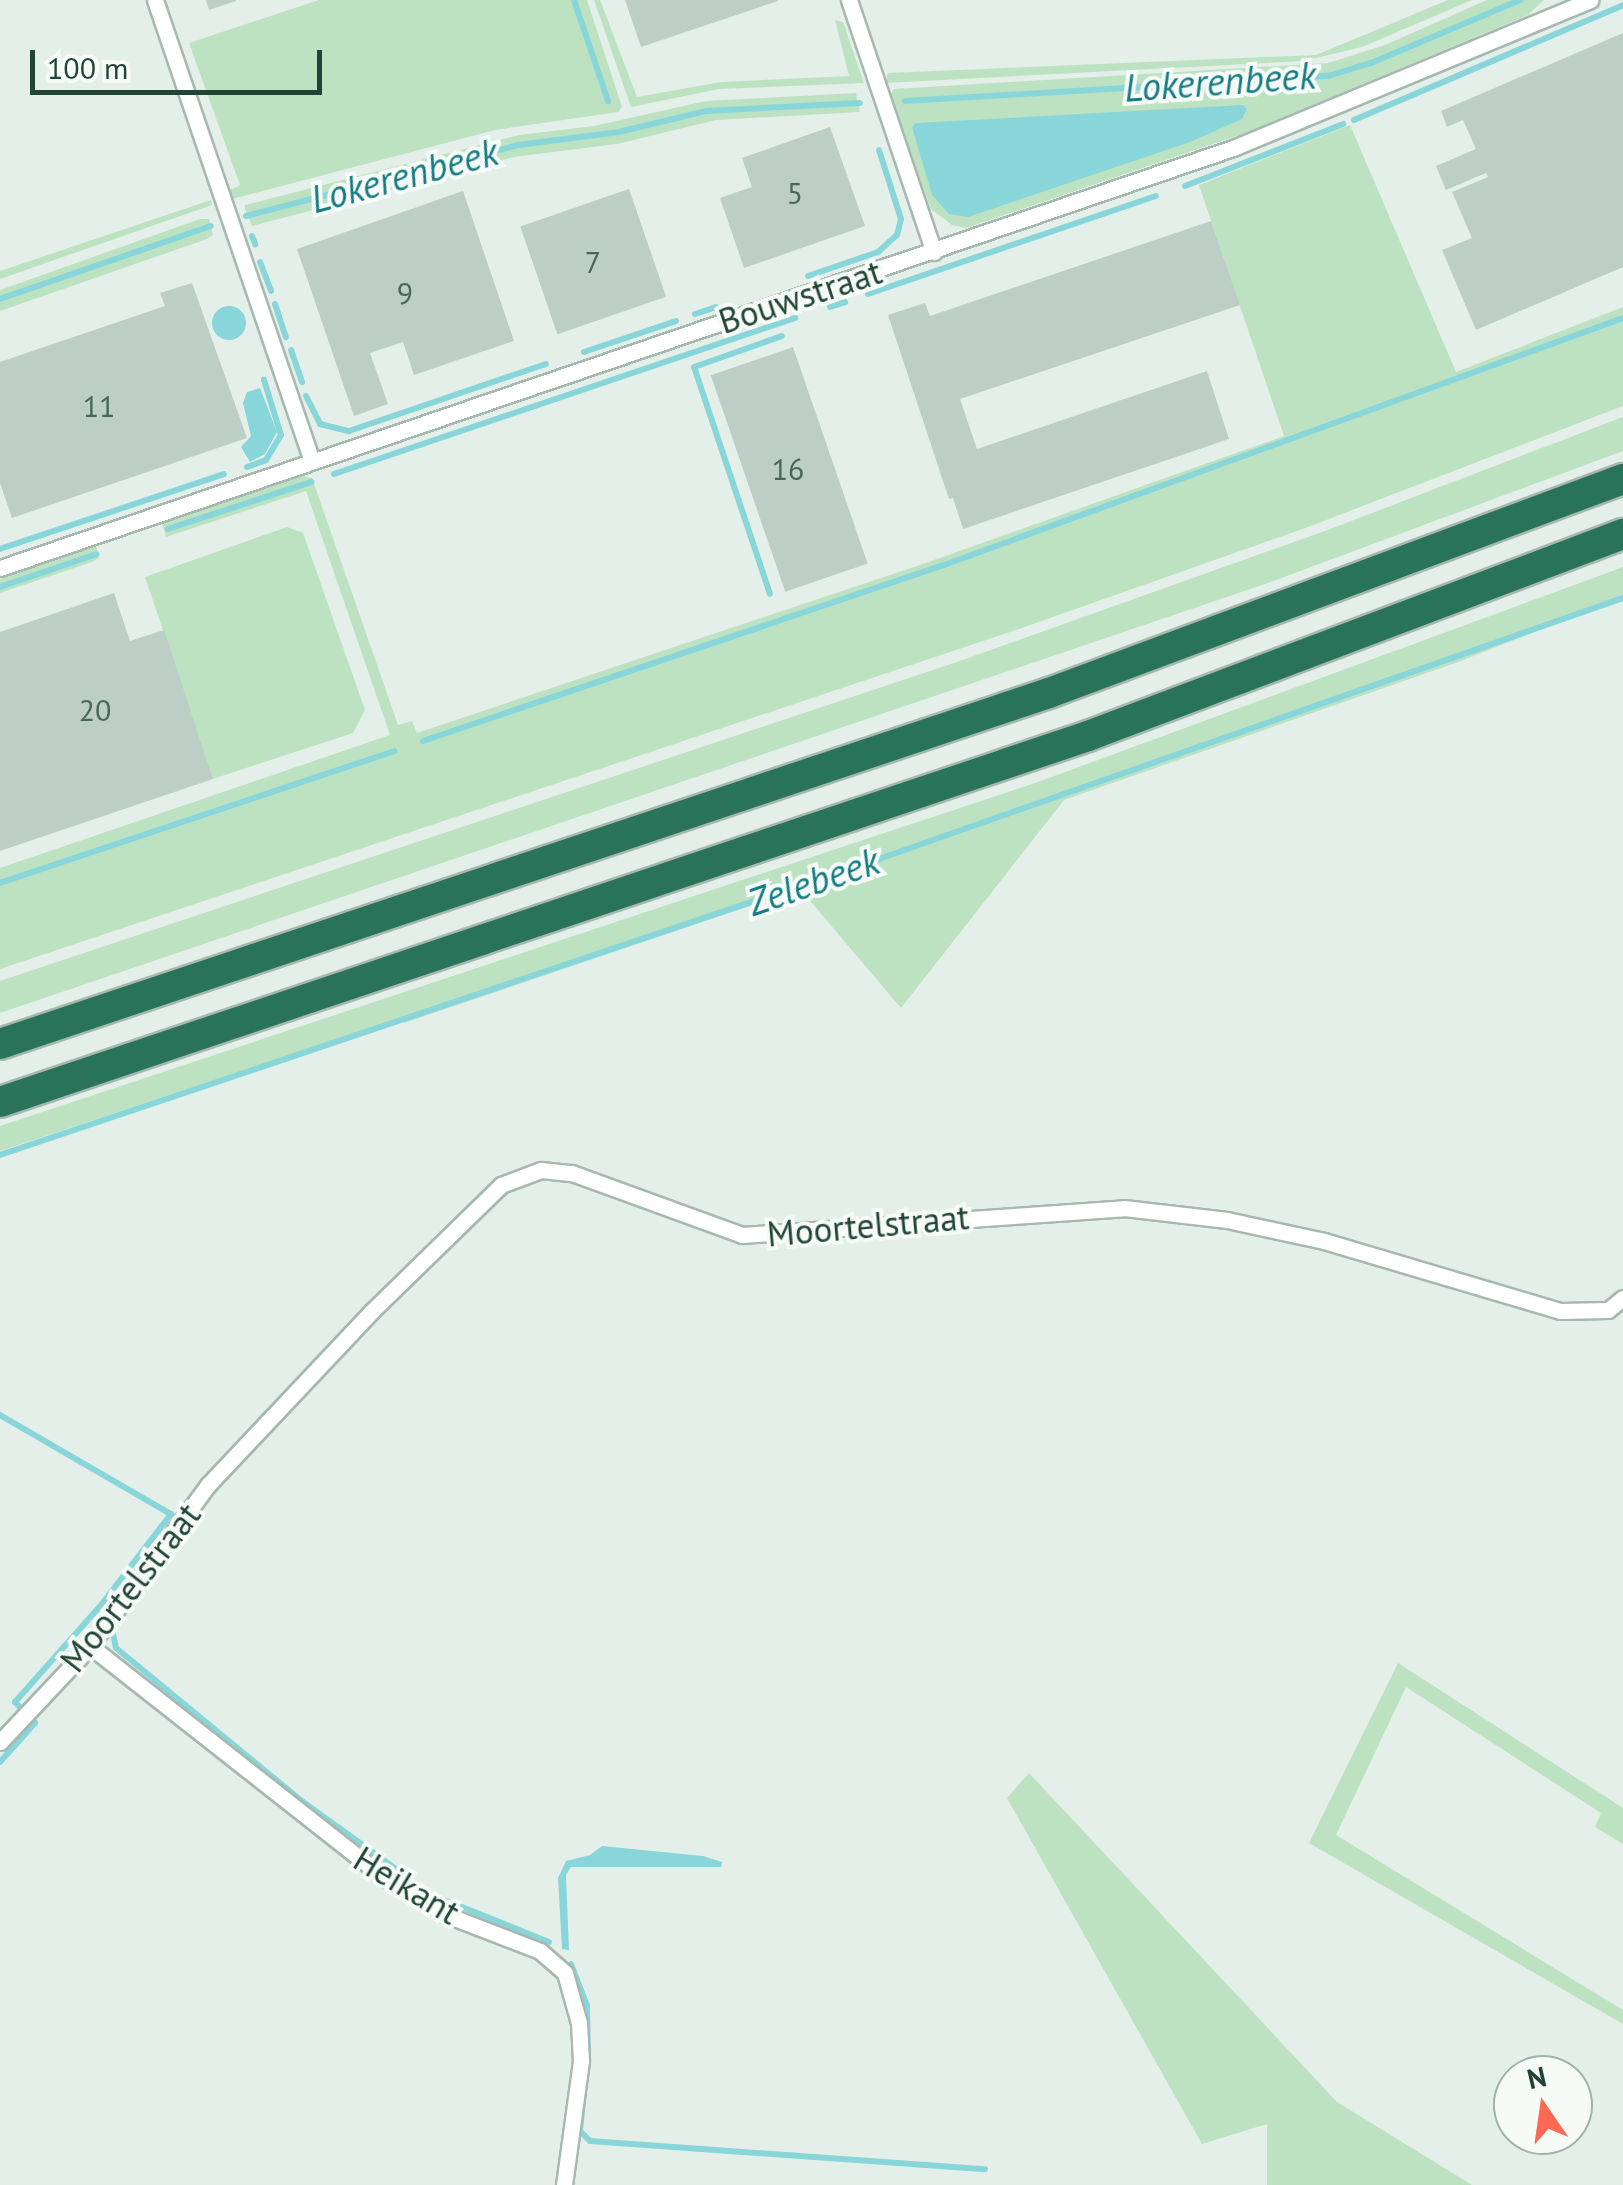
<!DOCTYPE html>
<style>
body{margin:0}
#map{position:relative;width:1623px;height:2185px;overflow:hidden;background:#e5efe9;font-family:"PT Sans",sans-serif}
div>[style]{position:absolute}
.green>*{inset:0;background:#bce2c1}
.water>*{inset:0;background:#88d6d9}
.round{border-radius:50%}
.stream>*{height:6px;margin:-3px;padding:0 3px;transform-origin:3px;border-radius:3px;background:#88d6d9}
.building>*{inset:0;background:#bccec5;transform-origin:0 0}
.roads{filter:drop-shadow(2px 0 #a6b8b0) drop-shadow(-2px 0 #a6b8b0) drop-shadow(0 2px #a6b8b0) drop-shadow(0 -2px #a6b8b0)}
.minor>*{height:15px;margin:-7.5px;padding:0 7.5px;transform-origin:7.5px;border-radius:7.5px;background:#fff}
.motorway>*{height:30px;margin:-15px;padding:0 15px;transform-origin:15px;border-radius:15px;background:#2a735b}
span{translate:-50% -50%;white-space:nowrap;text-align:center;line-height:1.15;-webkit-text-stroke:8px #f6fbf8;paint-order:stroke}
.number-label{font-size:30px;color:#48665a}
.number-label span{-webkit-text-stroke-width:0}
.street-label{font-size:35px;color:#214436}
.water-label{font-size:38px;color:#147c81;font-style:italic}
.north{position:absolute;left:1493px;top:2055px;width:100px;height:100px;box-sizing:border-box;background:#f6fbf8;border:2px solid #a1b2aa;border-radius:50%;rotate:347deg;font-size:28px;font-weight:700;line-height:40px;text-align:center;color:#214436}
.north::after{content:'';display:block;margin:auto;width:35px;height:45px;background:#ff6853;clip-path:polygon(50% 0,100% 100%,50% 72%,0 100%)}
.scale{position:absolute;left:30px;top:50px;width:292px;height:45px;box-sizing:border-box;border:5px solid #214436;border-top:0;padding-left:12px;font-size:30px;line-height:35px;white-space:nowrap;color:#214436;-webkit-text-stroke:8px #f6fbf8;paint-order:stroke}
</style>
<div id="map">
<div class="green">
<i style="clip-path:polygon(319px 0,587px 0,622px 107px,618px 112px,495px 130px,232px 199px,230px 190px,240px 185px,189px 43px)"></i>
<i style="clip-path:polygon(594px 0,600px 0,637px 97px,721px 82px,849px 76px,835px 20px,843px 22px,864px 83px,719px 89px,631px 107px)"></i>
<i style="clip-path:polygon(1448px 0,1472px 0,1362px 47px,1303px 61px,885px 83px,888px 73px,1316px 55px)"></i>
<i style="clip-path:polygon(1487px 0,1544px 0,1528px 15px,1248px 132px,966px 228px,952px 225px,931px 209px,890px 95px,894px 89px,1328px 63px,1385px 45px)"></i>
<i style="clip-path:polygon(856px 93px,860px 112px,716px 120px,617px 144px,514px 157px,252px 226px,245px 209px,245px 205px,519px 135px,594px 126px,706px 101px)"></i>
<i style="clip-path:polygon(1350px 125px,1456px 372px,1623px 307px,1623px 406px,1308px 527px,1016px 630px,0 969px,0 868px,390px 735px,306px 491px,166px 537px,162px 524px,301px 476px,312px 478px,398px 725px,412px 721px,417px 733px,917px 566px,1284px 436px,1199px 185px)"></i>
<i style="clip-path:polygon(211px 200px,212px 205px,0 279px,0 271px)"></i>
<i style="clip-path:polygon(200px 219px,209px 219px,213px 235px,207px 239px,0 311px,0 290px)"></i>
<i style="clip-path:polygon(1623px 417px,1623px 451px,1265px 584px,0 1013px,0 981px,957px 662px,1325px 531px)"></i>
<i style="clip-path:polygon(287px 527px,303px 533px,365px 710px,353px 733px,213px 779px,145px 577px)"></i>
<i style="clip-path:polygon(96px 546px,99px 558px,92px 562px,0 593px,0 579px)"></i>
<i style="clip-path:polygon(1623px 567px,1623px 597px,1461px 661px,1064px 800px,901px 1008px,800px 889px,404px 1023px,402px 1018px,0 1151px,0 1126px,1038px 782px)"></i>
<i style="clip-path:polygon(1398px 1663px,1623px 1808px,1623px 1844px,1595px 1827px,1601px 1813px,1406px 1687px,1336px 1835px,1623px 2010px,1623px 2024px,1309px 1843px)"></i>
<i style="clip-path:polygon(1029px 1773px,1337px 2102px,1472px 2185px,1267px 2185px,1267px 2124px,1202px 2144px,1007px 1798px)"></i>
</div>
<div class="water">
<i style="clip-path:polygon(1243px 105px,1247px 109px,1242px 119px,1190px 142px,968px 217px,949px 214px,932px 195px,912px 127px,916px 123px)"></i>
<i class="round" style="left:212px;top:306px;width:34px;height:34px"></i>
<i style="clip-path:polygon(260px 388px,277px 432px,265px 454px,250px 462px,241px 447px,251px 436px,243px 403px,247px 392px)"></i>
<i style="clip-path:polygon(602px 1846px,703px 1856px,722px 1862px,721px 1867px,571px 1867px,566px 1875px,569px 1950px,562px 1949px,558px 1878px,566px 1861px,590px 1855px)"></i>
</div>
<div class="stream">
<i style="left:574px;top:0;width:107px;rotate:71.4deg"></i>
<i style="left:905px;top:101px;width:424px;rotate:-3.4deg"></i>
<i style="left:1328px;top:76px;width:45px;rotate:-16.8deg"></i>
<i style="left:1371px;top:63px;width:162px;rotate:-22.9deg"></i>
<i style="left:1354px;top:120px;width:293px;rotate:-23.1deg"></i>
<i style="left:1185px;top:186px;width:170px;rotate:-21.4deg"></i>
<i style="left:246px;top:216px;width:281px;rotate:-14.6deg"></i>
<i style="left:518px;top:145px;width:102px;rotate:-7.3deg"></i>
<i style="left:619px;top:132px;width:89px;rotate:-13.6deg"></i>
<i style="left:706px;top:111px;width:154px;rotate:-3deg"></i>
<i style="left:252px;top:236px;width:9px;rotate:69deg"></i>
<i style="left:260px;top:262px;width:31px;rotate:69deg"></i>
<i style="left:808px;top:276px;width:74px;rotate:-18.9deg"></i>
<i style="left:878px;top:252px;width:25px;rotate:-42deg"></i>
<i style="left:897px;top:235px;width:16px;rotate:-76deg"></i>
<i style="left:901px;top:219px;width:72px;rotate:-107.7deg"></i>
<i style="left:868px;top:294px;width:304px;rotate:-18.8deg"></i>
<i style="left:0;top:299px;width:223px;rotate:-19.1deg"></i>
<i style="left:275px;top:304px;width:35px;rotate:72deg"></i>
<i style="left:830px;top:307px;width:16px;rotate:-18deg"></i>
<i style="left:695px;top:314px;width:22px;rotate:-18deg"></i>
<i style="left:291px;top:350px;width:34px;rotate:71deg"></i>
<i style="left:584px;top:352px;width:97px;rotate:-18.6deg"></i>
<i style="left:306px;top:396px;width:31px;rotate:63deg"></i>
<i style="left:320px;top:424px;width:30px;rotate:14deg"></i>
<i style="left:349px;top:431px;width:208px;rotate:-18.8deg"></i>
<i style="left:247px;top:467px;width:20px;rotate:-20deg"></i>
<i style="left:266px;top:460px;width:29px;rotate:-59deg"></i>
<i style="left:281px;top:435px;width:58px;rotate:-107.2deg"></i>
<i style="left:334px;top:474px;width:487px;rotate:-18.7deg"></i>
<i style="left:168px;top:529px;width:151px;rotate:-18.2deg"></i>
<i style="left:0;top:549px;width:236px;rotate:-18.5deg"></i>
<i style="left:0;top:587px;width:102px;rotate:-18.8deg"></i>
<i style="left:770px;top:594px;width:239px;rotate:-108.5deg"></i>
<i style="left:694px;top:367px;width:93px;rotate:-19.4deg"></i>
<i style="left:423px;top:741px;width:550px;rotate:-18.67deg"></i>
<i style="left:944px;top:565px;width:723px;rotate:-19.99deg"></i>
<i style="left:0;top:883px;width:416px;rotate:-18.5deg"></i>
<i style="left:0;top:1155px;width:924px;rotate:-18.61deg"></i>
<i style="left:876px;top:860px;width:792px;rotate:-19.33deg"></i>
<i style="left:0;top:1415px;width:198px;rotate:30.1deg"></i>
<i style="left:171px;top:1514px;width:113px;rotate:127.5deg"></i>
<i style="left:102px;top:1604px;width:131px;rotate:131.6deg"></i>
<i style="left:15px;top:1702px;width:29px;rotate:46deg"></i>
<i style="left:35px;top:1723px;width:52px;rotate:131.9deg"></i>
<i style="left:113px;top:1634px;width:14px;rotate:78deg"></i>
<i style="left:116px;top:1648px;width:242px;rotate:39.5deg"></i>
<i style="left:303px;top:1802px;width:159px;rotate:35.8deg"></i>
<i style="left:432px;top:1895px;width:126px;rotate:21.9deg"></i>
<i style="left:571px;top:1964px;width:45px;rotate:69.1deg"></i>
<i style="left:587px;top:2006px;width:54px;rotate:88.9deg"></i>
<i style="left:584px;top:2092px;width:39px;rotate:96deg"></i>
<i style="left:580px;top:2131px;width:14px;rotate:45deg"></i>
<i style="left:590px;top:2141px;width:396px;rotate:4.1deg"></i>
</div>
<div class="building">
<i style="clip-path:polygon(206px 0,236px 0,236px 1px,209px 10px)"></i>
<i style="clip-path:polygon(625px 0,778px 0,778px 1px,641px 47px)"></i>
<i style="clip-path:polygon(1623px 33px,1623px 267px,1476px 330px,1442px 250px,1472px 238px,1452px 192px,1488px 177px,1486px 173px,1446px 190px,1436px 166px,1476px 149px,1463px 120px,1447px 127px,1441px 111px)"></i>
<i style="clip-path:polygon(830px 127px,865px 226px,744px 268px,720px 198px,752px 187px,742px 158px)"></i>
<i style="left:629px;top:189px;width:114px;height:115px;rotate:71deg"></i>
<i style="clip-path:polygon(463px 191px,514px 341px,414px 375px,403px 342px,370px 353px,388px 404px,354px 416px,297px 249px)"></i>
<i style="clip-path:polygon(1211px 221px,1240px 305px,960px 399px,977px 449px,1207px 371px,1229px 439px,963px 529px,953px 498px,949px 499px,888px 315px,925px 303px,930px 316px)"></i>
<i style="clip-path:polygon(192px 283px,247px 438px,12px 518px,0 483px,0 362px,165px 306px,160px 293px)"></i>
<i style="left:793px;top:347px;width:229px;height:87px;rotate:71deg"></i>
<i style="clip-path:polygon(114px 593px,130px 641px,164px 630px,213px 779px,0 851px,0 632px)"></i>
</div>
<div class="roads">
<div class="minor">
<i style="left:155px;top:0;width:487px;rotate:71.2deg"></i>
<i style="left:849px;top:0;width:266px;rotate:71.4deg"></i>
<i style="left:0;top:568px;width:1303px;rotate:-18.81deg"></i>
<i style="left:1233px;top:148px;width:387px;rotate:-22.5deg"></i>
<i style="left:90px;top:1646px;width:377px;rotate:38.2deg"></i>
<i style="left:386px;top:1879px;width:68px;rotate:31.1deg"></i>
<i style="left:444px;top:1914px;width:103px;rotate:21.1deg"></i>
<i style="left:540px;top:1951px;width:33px;rotate:41deg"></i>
<i style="left:565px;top:1973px;width:52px;rotate:74.4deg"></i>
<i style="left:579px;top:2023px;width:38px;rotate:87deg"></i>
<i style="left:581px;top:2061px;width:125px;rotate:97.8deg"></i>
<i style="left:0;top:1742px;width:132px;rotate:-46.8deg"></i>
<i style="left:90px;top:1646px;width:200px;rotate:-53.8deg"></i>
<i style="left:208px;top:1485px;width:239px;rotate:-46.7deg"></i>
<i style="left:372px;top:1311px;width:180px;rotate:-44.3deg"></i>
<i style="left:501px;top:1185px;width:43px;rotate:-20.6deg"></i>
<i style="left:541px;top:1170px;width:31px;rotate:6deg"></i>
<i style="left:572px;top:1173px;width:181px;rotate:20deg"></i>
<i style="left:742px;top:1235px;width:383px;rotate:-4deg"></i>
<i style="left:1124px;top:1208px;width:104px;rotate:6.6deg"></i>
<i style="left:1227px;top:1220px;width:99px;rotate:12.2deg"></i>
<i style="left:1324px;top:1241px;width:246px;rotate:16.5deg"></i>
<i style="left:1560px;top:1311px;width:48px;rotate:-1.2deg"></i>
<i style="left:1608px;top:1310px;width:19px;rotate:-39deg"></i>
</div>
<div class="motorway">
<i style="left:0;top:1044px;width:1106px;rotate:-18.5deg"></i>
<i style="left:1049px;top:693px;width:613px;rotate:-20.45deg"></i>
<i style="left:0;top:1102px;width:1148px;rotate:-18.59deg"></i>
<i style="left:1088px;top:736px;width:572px;rotate:-20.69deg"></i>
</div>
</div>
<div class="number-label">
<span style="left:795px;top:193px">5</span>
<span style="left:593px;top:262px">7</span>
<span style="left:405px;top:293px">9</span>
<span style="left:99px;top:406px">11</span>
<span style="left:788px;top:469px">16</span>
<span style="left:95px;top:710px">20</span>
</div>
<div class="street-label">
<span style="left:800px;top:296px;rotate:-18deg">Bouwstraat</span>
<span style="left:868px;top:1225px;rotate:-5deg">Moortelstraat</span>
<span style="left:130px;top:1587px;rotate:-52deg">Moortelstraat</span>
<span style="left:407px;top:1885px;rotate:31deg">Heikant</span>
</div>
<div class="water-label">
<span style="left:1220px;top:81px;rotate:-4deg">Lokerenbeek</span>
<span style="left:404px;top:175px;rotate:-15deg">Lokerenbeek</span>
<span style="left:813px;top:881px;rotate:-19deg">Zelebeek</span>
</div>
<div class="north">N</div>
<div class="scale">100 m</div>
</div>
